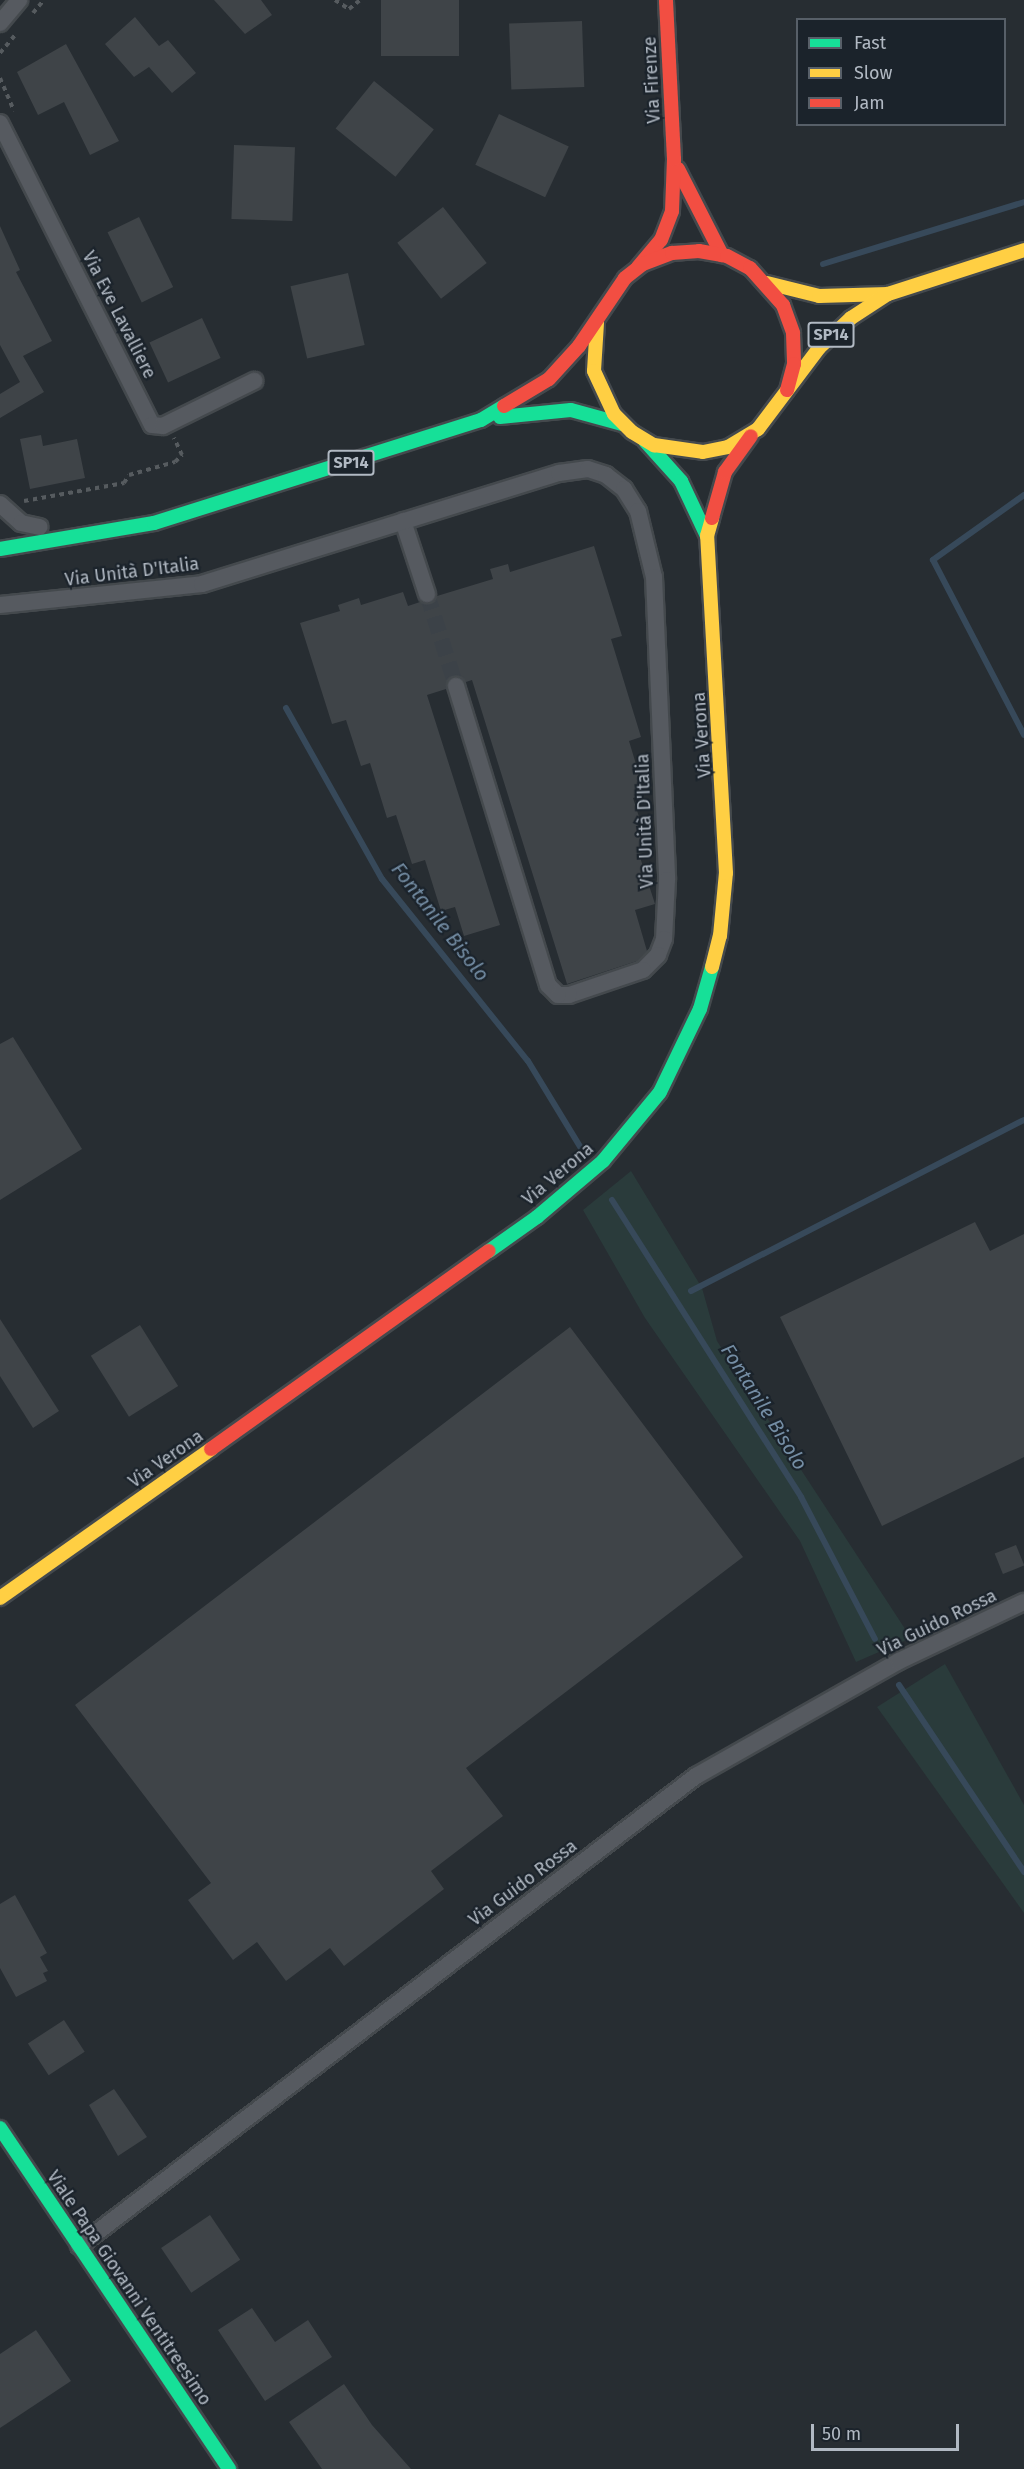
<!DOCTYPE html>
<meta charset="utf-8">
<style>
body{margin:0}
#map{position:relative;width:1024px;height:2469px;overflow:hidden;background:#272d32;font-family:"Fira Sans",sans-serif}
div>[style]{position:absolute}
.green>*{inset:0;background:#2a3b3b}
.stream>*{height:6px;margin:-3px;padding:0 3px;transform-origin:3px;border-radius:3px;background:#37495a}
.building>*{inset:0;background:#3f4448;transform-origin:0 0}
.street-tunnel>*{height:16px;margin-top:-8px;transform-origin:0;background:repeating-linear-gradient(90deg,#3c4248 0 16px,transparent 0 24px)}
.path>*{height:4px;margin-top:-2px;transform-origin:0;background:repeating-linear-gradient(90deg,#565b5f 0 4.5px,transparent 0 9px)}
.roads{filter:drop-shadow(2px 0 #44494d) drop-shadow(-2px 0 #44494d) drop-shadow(0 2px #44494d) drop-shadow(0 -2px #44494d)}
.street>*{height:16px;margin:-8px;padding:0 8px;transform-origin:8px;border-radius:8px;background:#565a60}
.fast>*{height:14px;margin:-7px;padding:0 7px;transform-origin:7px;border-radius:7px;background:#16e098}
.slow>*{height:14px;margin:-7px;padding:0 7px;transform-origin:7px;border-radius:7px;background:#ffcf43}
.jam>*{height:14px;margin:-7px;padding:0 7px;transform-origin:7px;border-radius:7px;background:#f24e42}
span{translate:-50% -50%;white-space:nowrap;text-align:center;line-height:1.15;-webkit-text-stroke:4.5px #1b232b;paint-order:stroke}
.shield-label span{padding:2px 4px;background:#1b232b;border:2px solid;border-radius:4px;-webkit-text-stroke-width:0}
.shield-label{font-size:16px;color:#b1b9c3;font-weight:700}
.street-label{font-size:18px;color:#b1b9c3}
.water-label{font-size:20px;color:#748da4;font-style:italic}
.legend{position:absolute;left:796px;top:18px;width:210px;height:108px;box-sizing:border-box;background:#1b232b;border:2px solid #575f68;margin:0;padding:8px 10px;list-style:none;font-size:18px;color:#b1b9c3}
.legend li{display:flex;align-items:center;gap:12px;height:30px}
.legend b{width:30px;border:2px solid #575f68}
.scale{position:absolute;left:811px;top:2424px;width:148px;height:27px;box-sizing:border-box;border:3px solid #b1b9c3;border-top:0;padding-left:8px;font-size:18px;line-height:21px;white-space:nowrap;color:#b1b9c3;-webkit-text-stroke:4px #1b232b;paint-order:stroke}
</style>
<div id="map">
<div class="green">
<i style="clip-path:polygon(631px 1171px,702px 1288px,717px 1341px,911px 1638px,856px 1662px,800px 1541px,645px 1318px,583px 1210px)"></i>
<i style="clip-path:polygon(945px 1664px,1024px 1805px,1024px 1913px,877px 1707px)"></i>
</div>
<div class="stream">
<i style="left:823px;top:264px;width:210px;rotate:-17.1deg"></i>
<i style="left:1024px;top:495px;width:112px;rotate:144.5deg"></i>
<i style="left:933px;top:560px;width:197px;rotate:62.5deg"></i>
<i style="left:286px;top:708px;width:196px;rotate:60.7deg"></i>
<i style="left:382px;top:879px;width:233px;rotate:51.3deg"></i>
<i style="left:528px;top:1061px;width:102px;rotate:58.7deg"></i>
<i style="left:612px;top:1200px;width:352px;rotate:57.5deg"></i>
<i style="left:801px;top:1497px;width:160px;rotate:62.5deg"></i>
<i style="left:691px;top:1291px;width:374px;rotate:-27.2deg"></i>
<i style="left:899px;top:1685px;width:225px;rotate:56.2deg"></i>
</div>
<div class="building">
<i style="clip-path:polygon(214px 0,261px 0,272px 15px,245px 34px)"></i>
<i style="left:381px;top:0;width:78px;height:56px"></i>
<i style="clip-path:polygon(135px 17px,159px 46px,168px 40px,196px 73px,172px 93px,149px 67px,134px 77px,105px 44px)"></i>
<i style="left:582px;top:21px;width:66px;height:73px;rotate:88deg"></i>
<i style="clip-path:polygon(66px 44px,119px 141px,90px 155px,64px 102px,38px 115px,17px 72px)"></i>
<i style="left:374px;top:81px;width:77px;height:61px;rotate:39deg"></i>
<i style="left:499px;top:114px;width:77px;height:56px;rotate:25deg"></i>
<i style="left:234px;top:145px;width:61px;height:74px;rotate:2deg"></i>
<i style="left:443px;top:207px;width:71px;height:58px;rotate:52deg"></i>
<i style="left:139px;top:217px;width:78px;height:35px;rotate:64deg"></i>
<i style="clip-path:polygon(0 226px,20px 270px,16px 272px,52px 341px,23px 356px,44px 392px,0 418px,0 394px,20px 382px,0 345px)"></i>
<i style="left:348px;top:273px;width:74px;height:59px;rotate:77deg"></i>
<i style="left:202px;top:318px;width:44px;height:58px;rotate:65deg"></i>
<i style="clip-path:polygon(41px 435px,43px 446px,77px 439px,85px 478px,30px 489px,20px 439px)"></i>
<i style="clip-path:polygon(594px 546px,622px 636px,611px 639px,641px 737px,629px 741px,645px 794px,633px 798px,650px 851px,639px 854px,655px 904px,635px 910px,647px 951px,637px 961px,567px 984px,472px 680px,466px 682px,452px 676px,446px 689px,427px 695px,500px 925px,464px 936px,455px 907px,441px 911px,425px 860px,412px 864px,396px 815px,387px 818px,370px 763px,361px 766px,346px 720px,332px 724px,300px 623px,340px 611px,338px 605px,359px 598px,361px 605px,403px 592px,408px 606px,420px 602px,430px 604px,437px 596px,493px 579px,490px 569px,508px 564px,510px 572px)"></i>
<i style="clip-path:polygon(13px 1037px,82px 1149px,0 1200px,0 1044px)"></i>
<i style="clip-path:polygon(975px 1222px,990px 1251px,1024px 1234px,1024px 1457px,882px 1526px,780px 1317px)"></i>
<i style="clip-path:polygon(0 1319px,59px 1411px,33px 1428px,0 1376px)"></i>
<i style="left:140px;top:1325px;width:72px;height:58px;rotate:58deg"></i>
<i style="clip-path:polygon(570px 1327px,743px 1557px,466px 1768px,503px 1816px,431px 1871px,444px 1889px,344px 1966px,330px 1948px,286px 1981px,257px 1942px,233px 1960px,188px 1900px,211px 1883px,75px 1705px)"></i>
<i style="left:1016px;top:1545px;width:22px;height:23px;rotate:68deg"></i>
<i style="clip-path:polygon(15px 1895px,47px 1953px,40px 1957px,48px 1971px,43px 1973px,47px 1981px,16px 1997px,0 1968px,0 1904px)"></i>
<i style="left:64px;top:2020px;width:38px;height:43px;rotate:57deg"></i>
<i style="clip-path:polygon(114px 2089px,147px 2137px,118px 2156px,89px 2105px)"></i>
<i style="left:210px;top:2215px;width:54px;height:59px;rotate:56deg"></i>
<i style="clip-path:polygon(252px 2308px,275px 2342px,308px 2320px,332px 2357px,265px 2401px,218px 2330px)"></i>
<i style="clip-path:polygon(36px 2330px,71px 2381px,0 2428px,0 2354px)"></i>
<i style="clip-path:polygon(344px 2384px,372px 2425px,411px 2469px,322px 2469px,289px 2422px)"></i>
</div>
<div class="street-tunnel">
<i style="left:427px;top:594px;width:96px;rotate:72.5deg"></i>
</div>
<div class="path">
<i style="left:335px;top:0;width:17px;rotate:33deg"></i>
<i style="left:349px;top:9px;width:14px;rotate:-39deg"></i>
<i style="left:33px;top:13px;width:17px;rotate:-50deg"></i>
<i style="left:0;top:53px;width:23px;rotate:-50deg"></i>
<i style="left:0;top:78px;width:36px;rotate:67deg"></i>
<i style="left:24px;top:501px;width:102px;rotate:-10.2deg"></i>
<i style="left:124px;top:483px;width:9px;rotate:-58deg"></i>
<i style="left:129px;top:475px;width:48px;rotate:-15.8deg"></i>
<i style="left:175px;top:462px;width:10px;rotate:-45deg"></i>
<i style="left:182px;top:455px;width:19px;rotate:-115deg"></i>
</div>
<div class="roads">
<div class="street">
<i style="left:0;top:23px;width:30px;rotate:-50deg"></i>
<i style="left:0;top:123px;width:338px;rotate:63.3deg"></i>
<i style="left:152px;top:425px;width:11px;rotate:5deg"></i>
<i style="left:163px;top:426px;width:102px;rotate:-26.3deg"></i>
<i style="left:0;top:504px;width:28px;rotate:42deg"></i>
<i style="left:21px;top:523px;width:19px;rotate:12deg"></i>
<i style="left:403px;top:521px;width:77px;rotate:71.8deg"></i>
<i style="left:0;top:605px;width:203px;rotate:-5.9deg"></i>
<i style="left:202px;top:584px;width:374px;rotate:-17.3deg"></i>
<i style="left:559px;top:473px;width:29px;rotate:-8deg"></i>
<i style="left:588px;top:469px;width:19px;rotate:18deg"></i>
<i style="left:606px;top:475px;width:23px;rotate:38deg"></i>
<i style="left:624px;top:489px;width:26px;rotate:58deg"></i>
<i style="left:638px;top:511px;width:68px;rotate:76.4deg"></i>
<i style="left:654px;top:577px;width:303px;rotate:87.5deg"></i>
<i style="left:667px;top:880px;width:59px;rotate:92.9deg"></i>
<i style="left:664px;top:939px;width:17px;rotate:111deg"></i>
<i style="left:658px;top:955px;width:21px;rotate:135deg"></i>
<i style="left:643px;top:970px;width:78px;rotate:161.3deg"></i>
<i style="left:569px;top:995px;width:11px;rotate:180deg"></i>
<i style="left:558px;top:995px;width:14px;rotate:-135deg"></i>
<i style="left:548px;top:985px;width:313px;rotate:-107.1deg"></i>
<i style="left:79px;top:2246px;width:776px;rotate:-37.3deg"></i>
<i style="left:696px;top:1776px;width:233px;rotate:-29.5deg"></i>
<i style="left:899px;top:1661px;width:138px;rotate:-25.3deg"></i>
</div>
<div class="fast">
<i style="left:500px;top:417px;width:71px;rotate:-5.6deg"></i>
<i style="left:571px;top:410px;width:53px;rotate:15.4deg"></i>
<i style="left:645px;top:441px;width:54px;rotate:48deg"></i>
<i style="left:681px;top:481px;width:61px;rotate:64.7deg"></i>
<i style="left:0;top:549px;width:156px;rotate:-9.6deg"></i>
<i style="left:154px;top:523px;width:343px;rotate:-17.5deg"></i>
<i style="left:481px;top:420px;width:27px;rotate:-31deg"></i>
<i style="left:489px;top:1251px;width:59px;rotate:-35.3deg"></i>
<i style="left:537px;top:1217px;width:87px;rotate:-40.3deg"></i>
<i style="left:603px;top:1161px;width:89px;rotate:-50.4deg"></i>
<i style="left:660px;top:1092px;width:92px;rotate:-64.3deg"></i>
<i style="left:700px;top:1009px;width:44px;rotate:-74.1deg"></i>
<i style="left:0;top:2128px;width:411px;rotate:56.1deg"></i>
</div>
<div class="slow">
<i style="left:767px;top:283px;width:54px;rotate:14deg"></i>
<i style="left:819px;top:296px;width:69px;rotate:-1.7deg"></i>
<i style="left:888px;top:294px;width:143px;rotate:-17.9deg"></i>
<i style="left:597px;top:323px;width:48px;rotate:93.6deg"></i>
<i style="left:594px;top:371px;width:47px;rotate:65.1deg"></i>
<i style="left:614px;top:414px;width:25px;rotate:45deg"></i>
<i style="left:632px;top:432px;width:26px;rotate:31deg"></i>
<i style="left:654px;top:445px;width:49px;rotate:8.1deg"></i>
<i style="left:703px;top:452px;width:25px;rotate:-11deg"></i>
<i style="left:728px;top:447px;width:35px;rotate:-31deg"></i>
<i style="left:758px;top:429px;width:101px;rotate:-53deg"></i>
<i style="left:819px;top:348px;width:44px;rotate:-43.2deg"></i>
<i style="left:851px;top:318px;width:44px;rotate:-33deg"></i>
<i style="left:712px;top:967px;width:32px;rotate:-76deg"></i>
<i style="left:720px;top:936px;width:63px;rotate:-84.6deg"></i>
<i style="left:726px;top:873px;width:338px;rotate:-93.2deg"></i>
<i style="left:707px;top:536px;width:19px;rotate:-74deg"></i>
<i style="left:0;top:1598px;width:258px;rotate:-35.2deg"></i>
</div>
<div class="jam">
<i style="left:678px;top:169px;width:97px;rotate:62.9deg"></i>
<i style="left:638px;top:267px;width:35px;rotate:-50deg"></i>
<i style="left:661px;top:240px;width:31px;rotate:-69deg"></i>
<i style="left:672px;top:211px;width:52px;rotate:-87.8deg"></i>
<i style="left:674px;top:159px;width:159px;rotate:-92.9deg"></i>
<i style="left:504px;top:406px;width:52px;rotate:-31deg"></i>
<i style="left:549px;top:379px;width:45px;rotate:-47.7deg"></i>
<i style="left:579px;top:346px;width:82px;rotate:-55.9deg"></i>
<i style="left:625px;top:278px;width:23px;rotate:-38deg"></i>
<i style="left:643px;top:264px;width:31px;rotate:-21deg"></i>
<i style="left:672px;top:253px;width:27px;rotate:-4deg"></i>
<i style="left:699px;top:251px;width:28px;rotate:10deg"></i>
<i style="left:727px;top:256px;width:26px;rotate:28deg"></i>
<i style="left:750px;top:268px;width:50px;rotate:48.3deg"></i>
<i style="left:783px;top:305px;width:30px;rotate:70deg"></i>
<i style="left:793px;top:333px;width:31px;rotate:88deg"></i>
<i style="left:794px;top:364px;width:27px;rotate:105deg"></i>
<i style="left:712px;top:518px;width:48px;rotate:-74.2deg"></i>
<i style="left:725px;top:472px;width:44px;rotate:-54.2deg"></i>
<i style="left:211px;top:1449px;width:341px;rotate:-35.5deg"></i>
</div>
</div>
<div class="shield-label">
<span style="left:831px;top:335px">SP14</span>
<span style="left:351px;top:463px">SP14</span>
</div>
<div class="street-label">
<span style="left:652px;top:80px;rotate:-93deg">Via Firenze</span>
<span style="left:119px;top:315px;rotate:63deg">Via Eve Lavalliere</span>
<span style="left:132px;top:572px;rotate:-7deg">Via Unità D'Italia</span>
<span style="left:702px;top:735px;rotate:-94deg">Via Verona</span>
<span style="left:645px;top:821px;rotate:-92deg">Via Unità D'Italia</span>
<span style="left:558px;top:1174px;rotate:-40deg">Via Verona</span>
<span style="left:166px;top:1459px;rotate:-35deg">Via Verona</span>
<span style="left:937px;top:1623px;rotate:-26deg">Via Guido Rossa</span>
<span style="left:523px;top:1883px;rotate:-37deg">Via Guido Rossa</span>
<span style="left:129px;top:2288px;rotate:56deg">Viale Papa Giovanni Ventitreesimo</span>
</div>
<div class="water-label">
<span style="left:440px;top:922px;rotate:52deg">Fontanile Bisolo</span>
<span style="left:764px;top:1407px;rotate:58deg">Fontanile Bisolo</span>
</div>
<ul class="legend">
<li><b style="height:8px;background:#16e098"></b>Fast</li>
<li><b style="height:8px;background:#ffcf43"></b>Slow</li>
<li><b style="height:8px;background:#f24e42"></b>Jam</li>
</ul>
<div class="scale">50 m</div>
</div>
